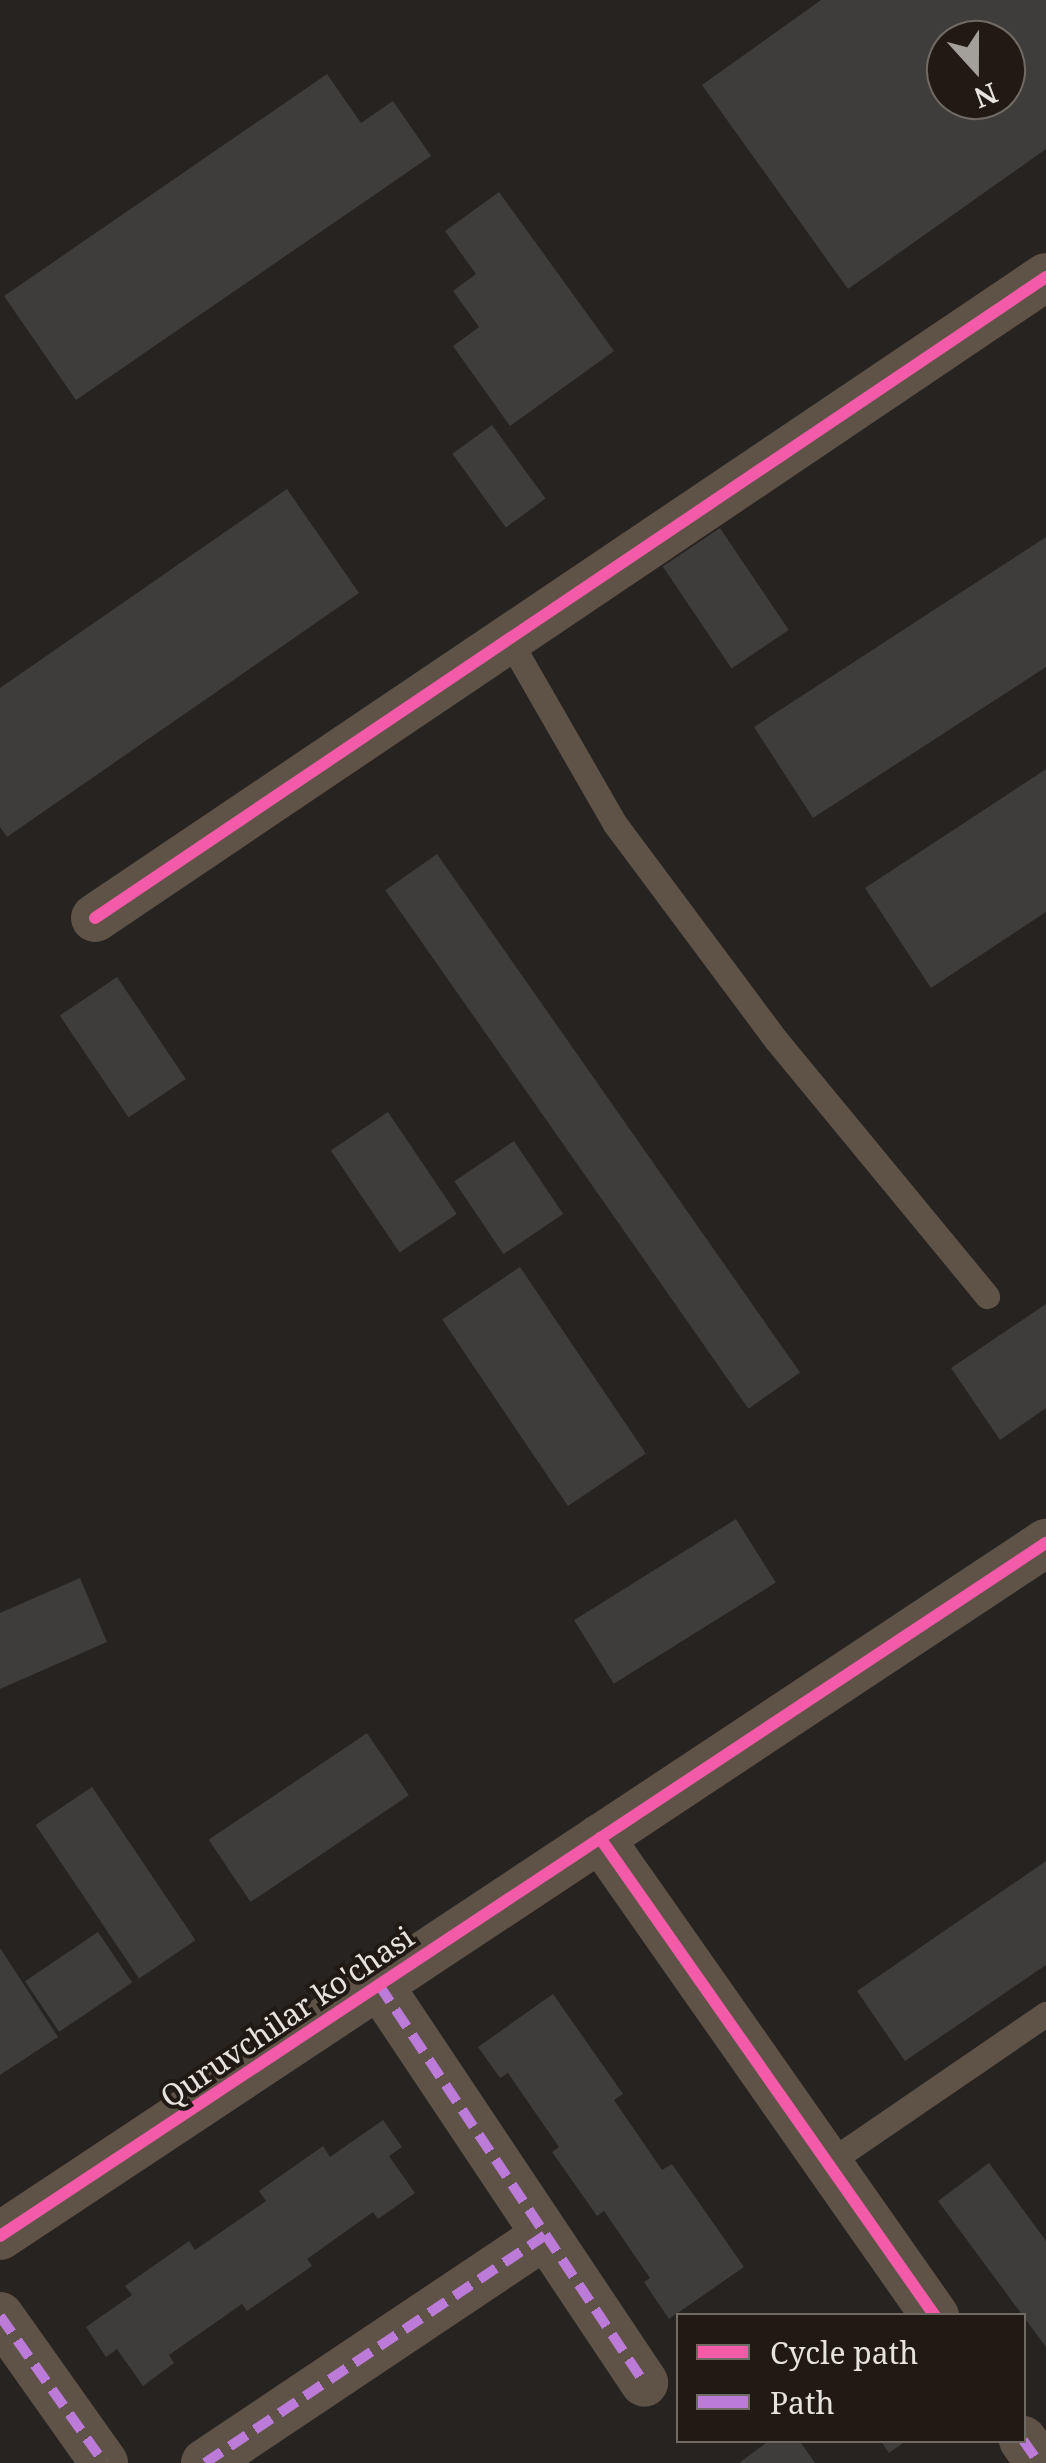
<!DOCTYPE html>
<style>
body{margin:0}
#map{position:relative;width:1046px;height:2463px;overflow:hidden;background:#262321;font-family:"Noto Serif",serif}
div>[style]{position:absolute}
.building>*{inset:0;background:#3f3d3b;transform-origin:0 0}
.lane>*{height:25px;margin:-12.5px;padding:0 12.5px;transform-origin:12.5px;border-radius:12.5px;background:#5f5247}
.street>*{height:48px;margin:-24px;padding:0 24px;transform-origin:24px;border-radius:24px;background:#5f5247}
.quiet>*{height:10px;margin-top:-5px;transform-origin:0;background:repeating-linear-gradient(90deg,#bd7bd9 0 20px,transparent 0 30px)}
.cycleway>*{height:12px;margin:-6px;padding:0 6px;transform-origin:6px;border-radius:6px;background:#f35aa7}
span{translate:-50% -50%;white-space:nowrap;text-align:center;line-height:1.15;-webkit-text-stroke:8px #201914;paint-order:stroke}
.street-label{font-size:30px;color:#e7e3df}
.legend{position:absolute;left:676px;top:2313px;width:350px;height:130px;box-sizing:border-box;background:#201914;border:2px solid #706a65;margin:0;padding:12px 18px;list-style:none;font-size:30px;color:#e7e3df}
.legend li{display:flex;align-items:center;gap:20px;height:50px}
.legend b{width:50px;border:2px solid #706a65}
.north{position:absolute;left:926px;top:20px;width:100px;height:100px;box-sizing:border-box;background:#201914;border:2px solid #706a65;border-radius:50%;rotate:159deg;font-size:28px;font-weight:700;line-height:40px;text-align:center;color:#e7e3df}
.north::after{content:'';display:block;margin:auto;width:35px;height:45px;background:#a3a09c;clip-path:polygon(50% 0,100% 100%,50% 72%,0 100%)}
</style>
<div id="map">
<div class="building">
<i style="clip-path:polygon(evenodd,821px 0,1046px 0,1046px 149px,848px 289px,702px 85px,821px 0,946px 40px,1006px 40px,1006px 100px,946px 100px,946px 40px)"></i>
<i style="clip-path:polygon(327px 74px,361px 123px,393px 101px,431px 156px,76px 400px,4px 296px)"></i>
<i style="clip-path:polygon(499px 192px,614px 351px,510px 426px,453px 346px,479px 327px,453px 291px,476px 274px,445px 231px)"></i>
<i style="left:492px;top:425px;width:91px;height:49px;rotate:54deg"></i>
<i style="clip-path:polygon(287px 489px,359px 593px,7px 837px,0 827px,0 688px)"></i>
<i style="left:720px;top:528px;width:123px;height:69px;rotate:56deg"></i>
<i style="clip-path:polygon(1046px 537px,1046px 667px,813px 818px,754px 727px)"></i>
<i style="clip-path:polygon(1046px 769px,1046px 912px,931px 988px,865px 888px)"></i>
<i style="left:437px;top:854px;width:633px;height:63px;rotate:55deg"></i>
<i style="left:117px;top:977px;width:123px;height:69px;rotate:56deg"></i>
<i style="left:388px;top:1112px;width:123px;height:69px;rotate:56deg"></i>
<i style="left:514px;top:1141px;width:88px;height:72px;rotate:56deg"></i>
<i style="left:520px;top:1267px;width:225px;height:94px;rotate:56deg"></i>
<i style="clip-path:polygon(1046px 1304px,1046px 1408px,1000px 1440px,951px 1368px)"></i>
<i style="left:736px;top:1519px;width:75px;height:191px;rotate:58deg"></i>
<i style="clip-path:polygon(80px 1578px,107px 1642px,0 1689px,0 1613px)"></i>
<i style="left:367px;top:1733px;width:75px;height:191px;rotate:56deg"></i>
<i style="left:92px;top:1787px;width:185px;height:68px;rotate:56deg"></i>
<i style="clip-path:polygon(1046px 1861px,1046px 1965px,905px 2061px,857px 1991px)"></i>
<i style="left:98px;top:1932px;width:61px;height:88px;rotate:56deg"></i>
<i style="clip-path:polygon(0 1948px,58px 2037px,0 2075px)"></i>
<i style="clip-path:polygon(553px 1994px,623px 2094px,614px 2100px,662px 2170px,672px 2164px,744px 2267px,669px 2319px,644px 2282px,650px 2278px,604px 2211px,597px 2216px,552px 2152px,559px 2147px,508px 2073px,500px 2078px,478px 2047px)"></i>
<i style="clip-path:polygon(383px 2120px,402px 2147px,389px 2156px,415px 2193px,378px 2219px,373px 2212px,307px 2259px,312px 2266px,247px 2311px,242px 2304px,169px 2355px,174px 2363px,143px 2386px,117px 2349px,106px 2357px,86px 2327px,132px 2295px,125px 2286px,189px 2241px,195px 2250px,266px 2201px,259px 2191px,323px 2146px,330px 2157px)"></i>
<i style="clip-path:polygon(989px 2163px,1046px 2241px,1046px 2347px,938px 2201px)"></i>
<i style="clip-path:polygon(770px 2440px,799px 2440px,815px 2463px,739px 2463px)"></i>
<i style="clip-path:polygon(880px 2440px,907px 2440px,889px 2453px)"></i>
</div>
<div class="lane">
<i style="left:508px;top:638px;width:215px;rotate:60.1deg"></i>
<i style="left:615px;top:824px;width:269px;rotate:53.3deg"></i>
<i style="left:776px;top:1040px;width:332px;rotate:50.5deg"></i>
<i style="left:828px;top:2163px;width:264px;rotate:-34.4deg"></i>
</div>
<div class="street">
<i style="left:95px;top:918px;width:1147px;rotate:-33.98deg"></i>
<i style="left:600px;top:1838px;width:584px;rotate:54.98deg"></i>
<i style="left:379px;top:1985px;width:478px;rotate:56.3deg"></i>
<i style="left:0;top:2236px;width:1255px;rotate:-33.53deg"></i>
<i style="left:0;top:2316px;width:180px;rotate:54.7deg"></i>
<i style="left:1023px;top:2440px;width:28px;rotate:55deg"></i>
<i style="left:205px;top:2463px;width:409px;rotate:-33.8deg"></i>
</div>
<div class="quiet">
<i style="left:379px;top:1985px;width:478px;rotate:56.3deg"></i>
<i style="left:0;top:2316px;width:180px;rotate:54.7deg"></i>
<i style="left:1023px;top:2440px;width:28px;rotate:55deg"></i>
<i style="left:205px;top:2463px;width:409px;rotate:-33.8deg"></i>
</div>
<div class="cycleway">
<i style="left:95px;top:918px;width:1147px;rotate:-33.98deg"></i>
<i style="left:600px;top:1838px;width:584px;rotate:54.98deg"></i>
<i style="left:0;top:2236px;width:1255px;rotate:-33.53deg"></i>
</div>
<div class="street-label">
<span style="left:287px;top:2017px;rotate:-34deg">Quruvchilar ko'chasi</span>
</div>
<ul class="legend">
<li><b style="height:12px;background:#f35aa7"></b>Cycle path</li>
<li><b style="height:12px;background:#bd7bd9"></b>Path</li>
</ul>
<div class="north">N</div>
</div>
